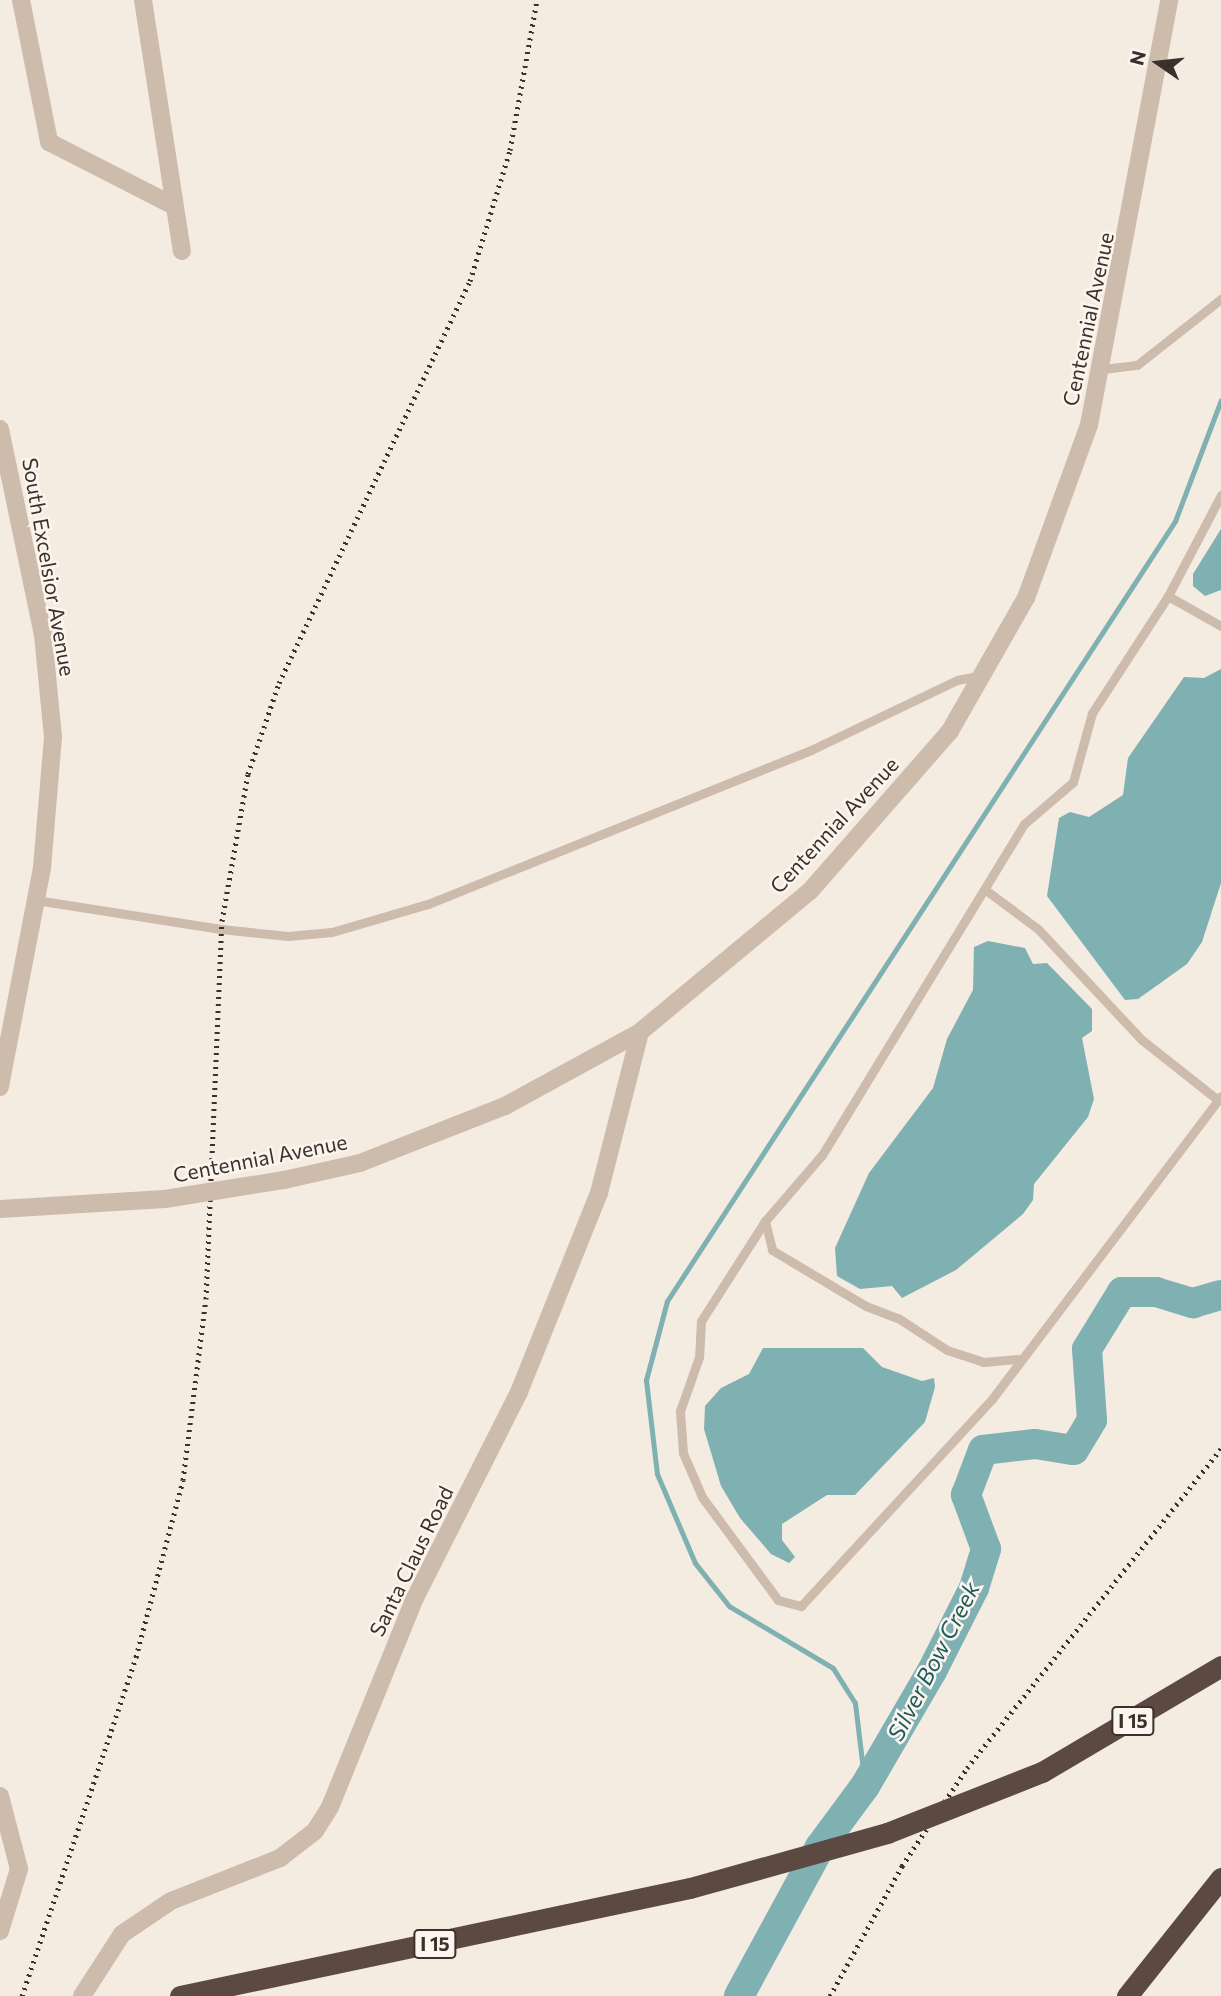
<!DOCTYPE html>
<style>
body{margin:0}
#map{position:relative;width:1221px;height:1996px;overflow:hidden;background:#f4ebe1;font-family:Commissioner,sans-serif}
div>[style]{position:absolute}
.water>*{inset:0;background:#7fb0b2}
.stream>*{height:5px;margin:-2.5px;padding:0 2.5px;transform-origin:2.5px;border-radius:2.5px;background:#7fb0b2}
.river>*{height:30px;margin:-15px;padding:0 15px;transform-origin:15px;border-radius:15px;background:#7fb0b2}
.service>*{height:9px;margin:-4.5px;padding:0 4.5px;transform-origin:4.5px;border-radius:4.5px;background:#cdbbac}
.minor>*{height:18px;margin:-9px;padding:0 9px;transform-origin:9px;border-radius:9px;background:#cdbbac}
.tertiary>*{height:18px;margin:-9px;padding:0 9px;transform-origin:9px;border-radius:9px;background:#cdbbac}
.motorway>*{height:21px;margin:-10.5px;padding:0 10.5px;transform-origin:10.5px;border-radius:10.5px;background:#5c4a42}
.rail>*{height:5px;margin-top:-2.5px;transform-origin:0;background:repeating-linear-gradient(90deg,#3b302b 0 2px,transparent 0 7px)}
.tertiary-bridge>*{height:18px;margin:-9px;padding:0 9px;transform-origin:9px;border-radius:9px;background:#cdbbac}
.motorway-bridge>*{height:21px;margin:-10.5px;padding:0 10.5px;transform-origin:10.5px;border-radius:10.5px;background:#5c4a42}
span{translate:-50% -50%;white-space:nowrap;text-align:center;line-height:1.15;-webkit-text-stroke:5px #fbf5ee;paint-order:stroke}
.shield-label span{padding:2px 5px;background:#fbf5ee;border:2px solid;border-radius:5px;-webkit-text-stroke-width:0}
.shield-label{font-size:19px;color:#3b302b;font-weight:700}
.street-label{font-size:21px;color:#3b302b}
.water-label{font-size:23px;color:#1f5a5e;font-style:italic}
.north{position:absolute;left:1123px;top:28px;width:70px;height:70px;-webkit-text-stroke:5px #fbf5ee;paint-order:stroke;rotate:284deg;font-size:19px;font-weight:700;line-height:28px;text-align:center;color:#3b302b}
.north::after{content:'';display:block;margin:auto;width:24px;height:32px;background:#3b302b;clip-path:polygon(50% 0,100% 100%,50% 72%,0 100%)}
</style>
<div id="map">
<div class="water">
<i style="clip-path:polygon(1221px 529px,1221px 590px,1205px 596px,1193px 586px,1193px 574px)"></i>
<i style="clip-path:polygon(1221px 669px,1221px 883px,1202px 942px,1187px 964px,1138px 999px,1125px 1000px,1047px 896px,1059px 818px,1070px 812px,1089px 817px,1123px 795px,1128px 758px,1184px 677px,1204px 678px)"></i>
<i style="clip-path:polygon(988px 941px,1025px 948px,1033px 964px,1047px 963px,1092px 1009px,1092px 1031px,1082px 1038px,1094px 1099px,1088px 1117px,1034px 1184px,1033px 1200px,1023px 1214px,956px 1270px,902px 1298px,892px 1286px,860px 1289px,837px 1276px,835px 1248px,869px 1173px,933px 1088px,947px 1039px,973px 990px,974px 947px)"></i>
<i style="clip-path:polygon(763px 1348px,863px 1348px,882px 1367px,922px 1381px,934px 1378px,935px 1387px,925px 1422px,855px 1495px,827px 1495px,782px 1524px,782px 1540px,795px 1557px,789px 1563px,771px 1554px,740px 1518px,721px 1486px,704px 1429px,705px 1406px,721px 1388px,749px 1374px)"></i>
</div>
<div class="stream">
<i style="left:865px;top:1786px;width:84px;rotate:-96.9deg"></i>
<i style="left:855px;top:1703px;width:41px;rotate:-122.2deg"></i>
<i style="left:833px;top:1668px;width:121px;rotate:-149.2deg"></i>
<i style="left:729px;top:1606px;width:55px;rotate:-128.3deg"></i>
<i style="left:695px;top:1563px;width:97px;rotate:-113.1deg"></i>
<i style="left:657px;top:1474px;width:95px;rotate:-96.7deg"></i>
<i style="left:646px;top:1380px;width:82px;rotate:-75.1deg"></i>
<i style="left:667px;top:1301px;width:931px;rotate:-56.92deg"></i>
<i style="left:1175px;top:521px;width:129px;rotate:-69.2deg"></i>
</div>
<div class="river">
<i style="left:739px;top:1996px;width:170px;rotate:-61.5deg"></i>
<i style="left:820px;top:1847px;width:76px;rotate:-53.6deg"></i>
<i style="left:865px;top:1786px;width:133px;rotate:-59.8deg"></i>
<i style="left:932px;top:1671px;width:93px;rotate:-63.2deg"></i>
<i style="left:974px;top:1588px;width:41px;rotate:-72.9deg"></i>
<i style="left:986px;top:1549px;width:58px;rotate:-110.3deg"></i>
<i style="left:966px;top:1495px;width:48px;rotate:-69.3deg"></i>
<i style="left:983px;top:1450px;width:52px;rotate:-6.6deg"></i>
<i style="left:1035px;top:1444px;width:39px;rotate:9deg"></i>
<i style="left:1074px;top:1450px;width:35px;rotate:-59deg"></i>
<i style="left:1092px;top:1420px;width:71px;rotate:-94deg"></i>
<i style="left:1087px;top:1349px;width:67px;rotate:-58.4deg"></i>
<i style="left:1122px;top:1292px;width:34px"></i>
<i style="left:1156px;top:1292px;width:39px;rotate:17deg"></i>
<i style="left:1193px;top:1303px;width:29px;rotate:-16deg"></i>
</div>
<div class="service">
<i style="left:1103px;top:369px;width:34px;rotate:-7deg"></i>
<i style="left:1137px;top:365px;width:107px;rotate:-38.2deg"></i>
<i style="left:1221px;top:495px;width:114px;rotate:117.7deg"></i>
<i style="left:1168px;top:596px;width:140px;rotate:123deg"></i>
<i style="left:1092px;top:713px;width:72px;rotate:105.4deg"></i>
<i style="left:1073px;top:782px;width:65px;rotate:139.4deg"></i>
<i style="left:1024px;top:824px;width:389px;rotate:121.4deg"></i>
<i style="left:821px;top:1156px;width:86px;rotate:130.7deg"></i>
<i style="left:765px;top:1221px;width:119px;rotate:122.6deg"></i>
<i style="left:701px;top:1321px;width:36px;rotate:93deg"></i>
<i style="left:699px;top:1357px;width:57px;rotate:109.4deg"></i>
<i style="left:680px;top:1411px;width:42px;rotate:85.9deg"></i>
<i style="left:683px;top:1453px;width:48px;rotate:66.6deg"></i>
<i style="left:702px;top:1497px;width:128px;rotate:53.6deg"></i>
<i style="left:778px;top:1600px;width:24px;rotate:15deg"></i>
<i style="left:801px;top:1606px;width:282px;rotate:-47.3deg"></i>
<i style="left:992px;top:1399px;width:380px;rotate:-52.9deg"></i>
<i style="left:1168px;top:596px;width:61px;rotate:29.5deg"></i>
<i style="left:987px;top:891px;width:64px;rotate:36.7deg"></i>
<i style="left:1038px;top:929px;width:152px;rotate:46.9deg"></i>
<i style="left:1142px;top:1040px;width:97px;rotate:38.3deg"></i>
<i style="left:36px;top:900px;width:187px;rotate:8.9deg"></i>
<i style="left:221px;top:929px;width:67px;rotate:6deg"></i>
<i style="left:288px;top:936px;width:44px;rotate:-5.2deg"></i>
<i style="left:332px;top:932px;width:100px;rotate:-16.3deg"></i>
<i style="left:428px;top:904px;width:413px;rotate:-21.9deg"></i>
<i style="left:811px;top:750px;width:162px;rotate:-25.6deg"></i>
<i style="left:957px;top:680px;width:25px;rotate:-11deg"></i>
<i style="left:765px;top:1221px;width:30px;rotate:76deg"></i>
<i style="left:772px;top:1250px;width:109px;rotate:30.8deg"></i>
<i style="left:866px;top:1306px;width:34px;rotate:21deg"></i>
<i style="left:898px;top:1318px;width:59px;rotate:33.1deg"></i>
<i style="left:947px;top:1350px;width:38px;rotate:18deg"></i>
<i style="left:983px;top:1362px;width:35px;rotate:-5deg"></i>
</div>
<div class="minor">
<i style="left:21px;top:0;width:145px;rotate:78.8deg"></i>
<i style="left:49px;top:142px;width:140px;rotate:27.1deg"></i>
<i style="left:143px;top:0;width:254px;rotate:81.2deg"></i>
<i style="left:0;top:1796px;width:75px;rotate:75.4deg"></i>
<i style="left:19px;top:1869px;width:65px;rotate:107deg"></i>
</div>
<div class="tertiary">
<i style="left:0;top:429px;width:210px;rotate:78.2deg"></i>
<i style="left:43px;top:635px;width:102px;rotate:84.4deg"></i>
<i style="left:53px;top:737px;width:131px;rotate:94.8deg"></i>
<i style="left:42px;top:868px;width:223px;rotate:100.9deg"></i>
<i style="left:284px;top:1180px;width:78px;rotate:-12.6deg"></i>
<i style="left:360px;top:1163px;width:156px;rotate:-21.5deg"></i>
<i style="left:505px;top:1106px;width:154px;rotate:-28.7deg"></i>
<i style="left:640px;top:1032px;width:221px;rotate:-39.7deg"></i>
<i style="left:810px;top:891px;width:213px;rotate:-48.8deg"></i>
<i style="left:950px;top:731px;width:153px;rotate:-60.3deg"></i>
<i style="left:1026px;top:598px;width:184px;rotate:-70deg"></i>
<i style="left:1089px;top:425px;width:432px;rotate:-79.3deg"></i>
<i style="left:0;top:1209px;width:165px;rotate:-3.5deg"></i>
<i style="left:82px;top:1996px;width:74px;rotate:-57.2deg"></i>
<i style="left:122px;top:1934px;width:59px;rotate:-34deg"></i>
<i style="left:171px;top:1901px;width:117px;rotate:-21.5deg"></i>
<i style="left:280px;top:1858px;width:44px;rotate:-37.6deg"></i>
<i style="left:315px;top:1831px;width:28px;rotate:-58deg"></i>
<i style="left:330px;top:1807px;width:226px;rotate:-67.9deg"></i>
<i style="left:415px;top:1598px;width:231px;rotate:-63.2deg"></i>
<i style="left:519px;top:1392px;width:214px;rotate:-68.1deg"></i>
<i style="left:599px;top:1193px;width:166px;rotate:-75.7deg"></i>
</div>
<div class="motorway">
<i style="left:1042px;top:1772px;width:208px;rotate:-30.6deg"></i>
<i style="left:180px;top:1996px;width:521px;rotate:-11.96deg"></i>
<i style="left:1127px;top:1996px;width:151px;rotate:-51.5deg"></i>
</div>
<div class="rail">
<i style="left:22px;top:1996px;width:358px;rotate:-71.4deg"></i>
<i style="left:136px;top:1657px;width:183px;rotate:-75.1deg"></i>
<i style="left:183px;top:1480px;width:182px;rotate:-82.8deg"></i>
<i style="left:206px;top:1299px;width:378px;rotate:-87.6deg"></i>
<i style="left:222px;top:921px;width:149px;rotate:-80deg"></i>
<i style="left:248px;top:774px;width:96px;rotate:-71.2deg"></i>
<i style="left:279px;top:683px;width:445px;rotate:-64.6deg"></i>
<i style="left:470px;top:281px;width:137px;rotate:-73deg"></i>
<i style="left:510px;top:150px;width:152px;rotate:-79.8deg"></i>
<i style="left:830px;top:1996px;width:149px;rotate:-61deg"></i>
<i style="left:902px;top:1866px;width:118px;rotate:-56.4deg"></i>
<i style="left:967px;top:1768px;width:408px;rotate:-51.5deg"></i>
</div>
<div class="tertiary-bridge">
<i style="left:165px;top:1199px;width:121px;rotate:-9.1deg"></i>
</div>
<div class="motorway-bridge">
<i style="left:690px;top:1888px;width:205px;rotate:-15.6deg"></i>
<i style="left:887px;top:1833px;width:167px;rotate:-21.5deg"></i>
</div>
<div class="shield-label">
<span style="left:1133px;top:1721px">I 15</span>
<span style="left:435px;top:1944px">I 15</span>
</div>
<div class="street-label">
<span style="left:1088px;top:319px;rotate:-78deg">Centennial Avenue</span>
<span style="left:49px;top:567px;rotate:80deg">South Excelsior Avenue</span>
<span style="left:834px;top:825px;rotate:-47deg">Centennial Avenue</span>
<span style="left:260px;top:1158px;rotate:-11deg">Centennial Avenue</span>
<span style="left:411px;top:1561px;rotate:-64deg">Santa Claus Road</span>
</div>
<div class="water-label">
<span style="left:933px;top:1661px;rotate:-63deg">Silver Bow Creek</span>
</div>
<div class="north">N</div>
</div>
